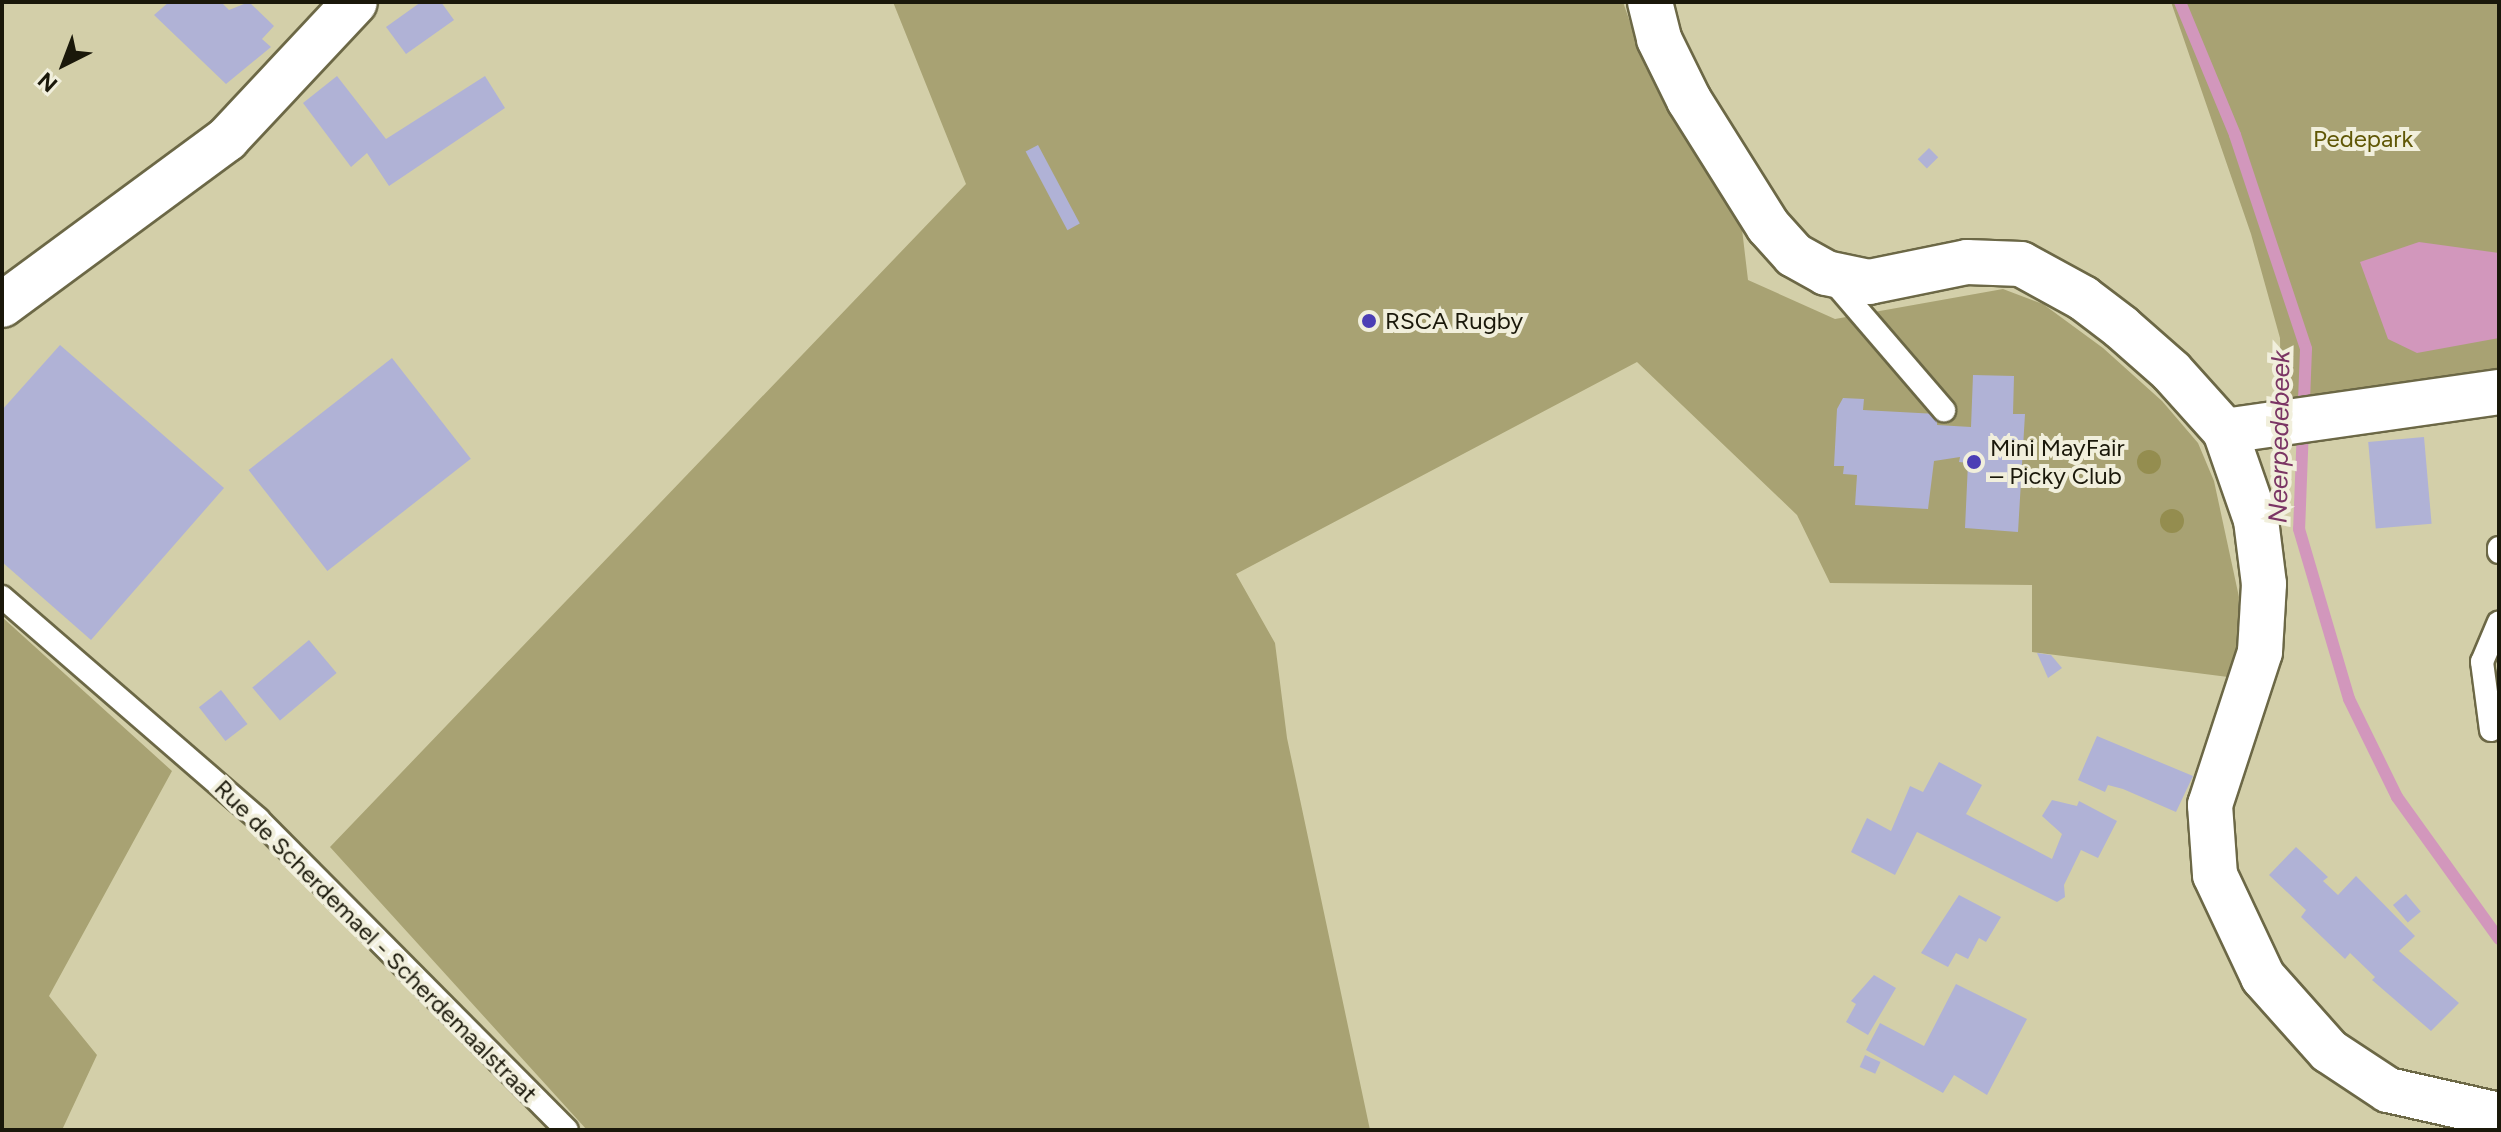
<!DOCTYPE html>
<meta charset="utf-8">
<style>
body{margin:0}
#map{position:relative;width:2501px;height:1132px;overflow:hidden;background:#d3cfa9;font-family:Figtree,sans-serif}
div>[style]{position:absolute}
.green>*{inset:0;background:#a8a273}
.water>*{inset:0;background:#d297bc}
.stream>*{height:12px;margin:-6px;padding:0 6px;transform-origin:6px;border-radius:6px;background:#d297bc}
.building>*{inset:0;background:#b0b2d6;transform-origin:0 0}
.roads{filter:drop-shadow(2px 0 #6c6846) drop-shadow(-2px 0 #6c6846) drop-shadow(0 2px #6c6846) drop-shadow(0 -2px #6c6846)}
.service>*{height:22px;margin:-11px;padding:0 11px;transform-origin:11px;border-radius:11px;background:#fff}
.minor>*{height:44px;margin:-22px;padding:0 22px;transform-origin:22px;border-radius:22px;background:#fff}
.trees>*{width:24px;height:24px;margin:-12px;border-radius:50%;background:#948d4f}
.dots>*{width:22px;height:22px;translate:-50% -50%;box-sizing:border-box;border:4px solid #f1efdc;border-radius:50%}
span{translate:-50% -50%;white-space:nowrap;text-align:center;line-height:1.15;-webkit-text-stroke:8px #f1efdc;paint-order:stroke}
.park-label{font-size:24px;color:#605706}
.poi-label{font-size:24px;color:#1a180a}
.left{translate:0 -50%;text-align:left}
.street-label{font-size:24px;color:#1a180a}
.water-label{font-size:26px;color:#7b3564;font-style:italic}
.frame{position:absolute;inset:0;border:4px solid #1a180a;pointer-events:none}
.north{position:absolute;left:24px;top:24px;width:80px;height:80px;-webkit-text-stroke:6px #f1efdc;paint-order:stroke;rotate:222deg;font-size:22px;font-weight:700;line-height:32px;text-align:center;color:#1a180a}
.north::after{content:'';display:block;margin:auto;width:28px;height:36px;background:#1a180a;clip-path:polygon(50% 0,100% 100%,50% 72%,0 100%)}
</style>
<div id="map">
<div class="green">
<i style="clip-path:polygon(893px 2px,1623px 2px,1646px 68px,1742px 229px,1748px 280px,1835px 319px,2003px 289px,2043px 304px,2103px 348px,2162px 401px,2198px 443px,2214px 481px,2239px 597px,2236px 678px,2032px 652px,2032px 585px,1830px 583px,1797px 515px,1637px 362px,1236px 574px,1275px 643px,1287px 738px,1370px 1130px,587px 1130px,330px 847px,966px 184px)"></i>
<i style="clip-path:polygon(2171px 2px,2499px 2px,2499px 381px,2281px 403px,2280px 338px,2251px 234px)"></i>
<i style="clip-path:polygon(2px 617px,172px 771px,49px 996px,97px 1055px,62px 1130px,2px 1130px)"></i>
</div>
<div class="water">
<i style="clip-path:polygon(2419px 242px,2499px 253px,2499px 338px,2417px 353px,2388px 339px,2360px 262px)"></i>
</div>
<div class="stream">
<i style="left:2180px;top:2px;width:144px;rotate:67.5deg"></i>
<i style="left:2235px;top:135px;width:225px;rotate:71.6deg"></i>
<i style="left:2306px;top:349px;width:180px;rotate:92.2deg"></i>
<i style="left:2299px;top:529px;width:177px;rotate:73.6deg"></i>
<i style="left:2349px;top:699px;width:109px;rotate:63.9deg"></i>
<i style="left:2397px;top:797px;width:175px;rotate:54.3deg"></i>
</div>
<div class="building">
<i style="clip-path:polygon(169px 2px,221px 2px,229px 10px,249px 2px,274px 26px,262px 39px,271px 47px,226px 84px,154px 15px)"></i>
<i style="clip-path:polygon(421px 2px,441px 2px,454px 20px,406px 54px,386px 27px)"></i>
<i style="clip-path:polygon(337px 76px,386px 139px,485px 76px,505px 108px,389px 186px,367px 153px,351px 167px,303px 103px)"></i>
<i style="left:1038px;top:145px;width:89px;height:14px;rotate:62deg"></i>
<i style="left:1929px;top:148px;width:13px;height:16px;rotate:45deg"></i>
<i style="clip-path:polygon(60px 345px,224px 488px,91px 640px,2px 562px,2px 410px)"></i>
<i style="left:392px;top:358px;width:128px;height:182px;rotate:52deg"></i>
<i style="clip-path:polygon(1973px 375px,2014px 376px,2013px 414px,2025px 414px,2018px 532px,1965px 528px,1968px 463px,1959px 462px,1960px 457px,1934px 461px,1928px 509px,1855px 505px,1857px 475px,1843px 474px,1844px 466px,1834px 466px,1837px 409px,1843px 398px,1864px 399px,1863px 410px,1937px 414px,1937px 425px,1971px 427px)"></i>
<i style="left:2424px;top:437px;width:87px;height:56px;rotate:85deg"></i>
<i style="left:309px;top:640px;width:43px;height:74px;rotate:50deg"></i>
<i style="clip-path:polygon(2037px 653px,2051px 655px,2062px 668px,2048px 678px)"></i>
<i style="left:221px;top:690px;width:43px;height:28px;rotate:52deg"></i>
<i style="clip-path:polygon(2097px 736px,2193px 776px,2176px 812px,2123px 789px,2108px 785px,2105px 792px,2078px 780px)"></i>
<i style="clip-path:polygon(1939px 762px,1982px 785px,1966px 814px,2052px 859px,2062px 834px,2042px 816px,2052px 800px,2077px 806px,2079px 801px,2117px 821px,2098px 858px,2081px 850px,2064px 885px,2065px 897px,2057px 902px,1917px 832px,1895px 875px,1851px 852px,1867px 818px,1891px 831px,1910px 786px,1923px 792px)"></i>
<i style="clip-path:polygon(2296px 847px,2328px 877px,2323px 881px,2338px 895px,2356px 876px,2415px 936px,2399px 951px,2459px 1003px,2431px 1031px,2372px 980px,2375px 977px,2350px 953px,2345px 959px,2301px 917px,2306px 910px,2269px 875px)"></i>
<i style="left:2406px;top:894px;width:23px;height:17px;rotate:50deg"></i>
<i style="clip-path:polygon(1959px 895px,2001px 917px,1986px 942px,1979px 938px,1968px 959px,1956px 953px,1948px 967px,1921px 953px)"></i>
<i style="clip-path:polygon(1874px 975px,1896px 988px,1868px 1035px,1846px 1022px,1856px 1004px,1851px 1001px)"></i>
<i style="clip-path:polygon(1956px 984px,2027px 1019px,1987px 1095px,1954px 1075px,1943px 1093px,1866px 1050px,1880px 1023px,1924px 1046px)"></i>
<i style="left:1865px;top:1055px;width:17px;height:13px;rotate:24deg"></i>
</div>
<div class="roads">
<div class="service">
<i style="left:1832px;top:280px;width:172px;rotate:49.3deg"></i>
<i style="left:2499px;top:548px;width:4px;rotate:90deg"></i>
<i style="left:2px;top:597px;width:339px;rotate:40.9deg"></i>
<i style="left:258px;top:819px;width:438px;rotate:45.2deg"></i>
<i style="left:2491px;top:730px;width:69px;rotate:-97.5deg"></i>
<i style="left:2482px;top:662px;width:43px;rotate:-67deg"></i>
</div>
<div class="minor">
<i style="left:1650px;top:2px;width:38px;rotate:76deg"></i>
<i style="left:1659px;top:39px;width:68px;rotate:63.8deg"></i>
<i style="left:1689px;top:100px;width:149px;rotate:57.9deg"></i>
<i style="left:1768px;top:226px;width:39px;rotate:48deg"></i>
<i style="left:1794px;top:255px;width:37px;rotate:29deg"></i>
<i style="left:1826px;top:273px;width:44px;rotate:11.8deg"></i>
<i style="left:1869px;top:282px;width:100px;rotate:-11.5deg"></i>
<i style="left:1967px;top:262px;width:54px;rotate:2.1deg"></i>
<i style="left:2021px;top:264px;width:71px;rotate:28.7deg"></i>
<i style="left:2083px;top:298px;width:48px;rotate:37.3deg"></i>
<i style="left:2121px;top:327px;width:67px;rotate:41.3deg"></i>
<i style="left:2171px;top:371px;width:81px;rotate:48deg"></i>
<i style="left:2225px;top:431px;width:94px;rotate:70.8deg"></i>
<i style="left:2256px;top:520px;width:64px;rotate:82.9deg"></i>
<i style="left:2264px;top:584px;width:68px;rotate:93.4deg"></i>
<i style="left:2260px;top:652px;width:161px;rotate:108.1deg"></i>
<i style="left:2210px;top:805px;width:70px;rotate:85.9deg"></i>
<i style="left:2215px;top:875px;width:113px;rotate:64.8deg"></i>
<i style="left:2263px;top:977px;width:99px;rotate:48.3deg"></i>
<i style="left:2329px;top:1051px;width:71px;rotate:33.5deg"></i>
<i style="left:2388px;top:1090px;width:114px;rotate:12.7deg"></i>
<i style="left:2px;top:305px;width:280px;rotate:-36.4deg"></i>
<i style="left:227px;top:139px;width:187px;rotate:-46.9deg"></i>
<i style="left:2225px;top:431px;width:277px;rotate:-8.1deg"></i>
</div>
</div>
<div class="trees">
<i style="left:2149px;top:462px"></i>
<i style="left:2172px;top:521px"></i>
</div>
<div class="dots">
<i style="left:1369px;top:321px;background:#4c3eb5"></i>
<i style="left:1974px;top:462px;background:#4c3eb5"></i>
</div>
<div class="park-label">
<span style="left:2363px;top:139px">Pedepark</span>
</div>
<div class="poi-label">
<span class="left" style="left:1385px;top:321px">RSCA Rugby</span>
<span class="left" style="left:1990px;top:462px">Mini MayFair<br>– Picky Club</span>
</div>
<div class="street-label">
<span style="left:376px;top:941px;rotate:45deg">Rue de Scherdemael - Scherdemaalstraat</span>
</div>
<div class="water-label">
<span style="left:2280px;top:437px;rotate:-89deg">Neerpedebeek</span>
</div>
<div class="frame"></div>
<div class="north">N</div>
</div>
